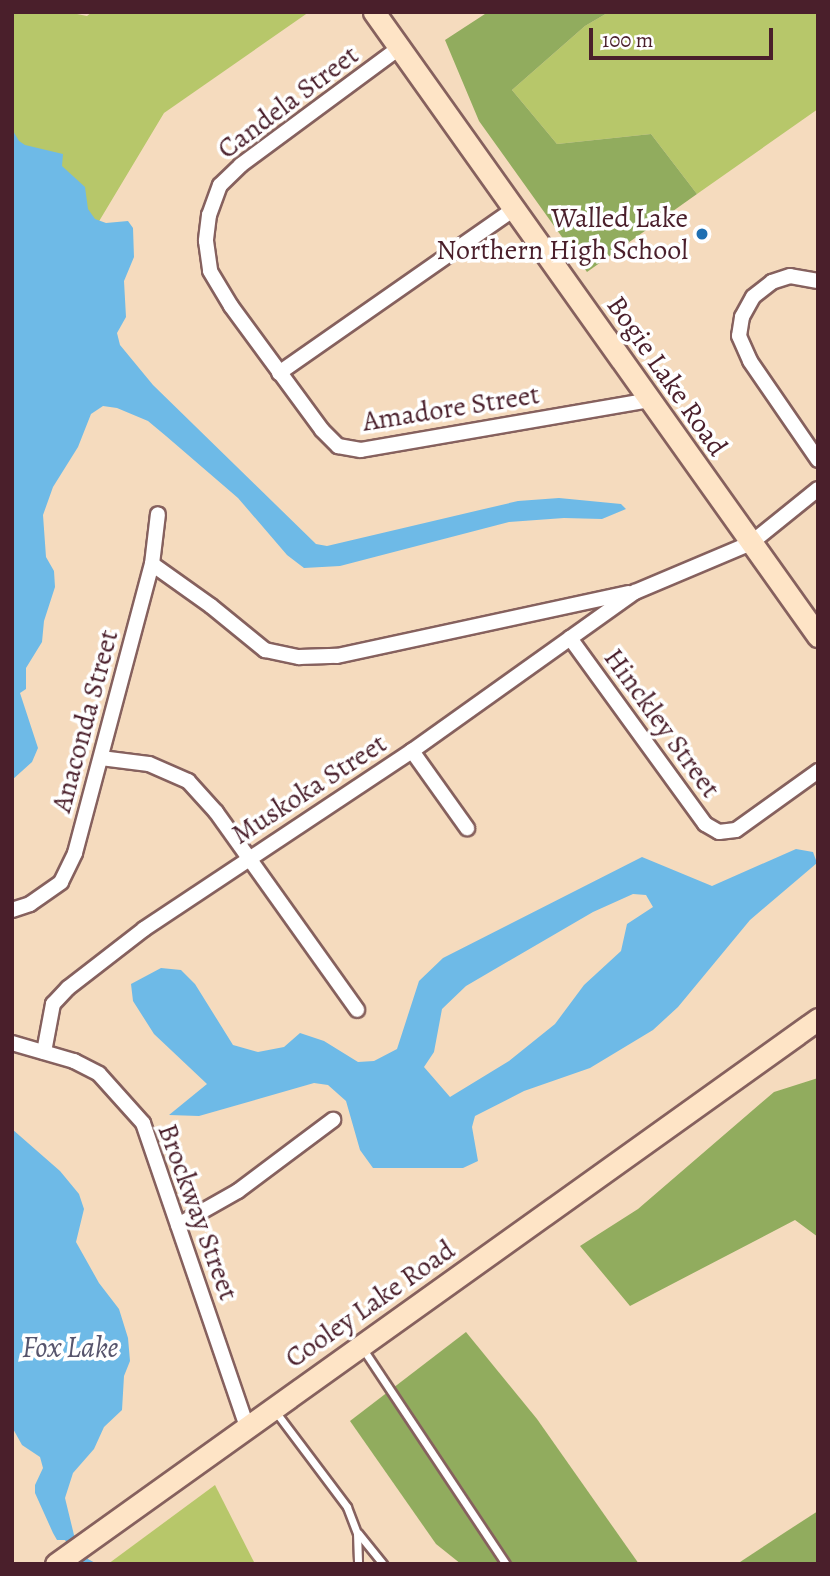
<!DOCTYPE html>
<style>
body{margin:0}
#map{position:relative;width:830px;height:1576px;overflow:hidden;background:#f5dbbe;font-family:Alegreya,serif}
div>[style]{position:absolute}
.green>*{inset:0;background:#b7c76a}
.forest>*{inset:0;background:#91ac5e}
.water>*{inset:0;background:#6ebae7}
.roads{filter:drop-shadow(2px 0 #86615e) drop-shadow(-2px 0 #86615e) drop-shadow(0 2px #86615e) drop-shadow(0 -2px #86615e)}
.lane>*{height:7px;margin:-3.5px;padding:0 3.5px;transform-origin:3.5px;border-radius:3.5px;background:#fff}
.street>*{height:14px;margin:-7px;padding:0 7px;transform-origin:7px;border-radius:7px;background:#fff}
.secondary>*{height:21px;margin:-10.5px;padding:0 10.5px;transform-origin:10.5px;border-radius:10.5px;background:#fee4c6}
.dots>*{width:19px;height:19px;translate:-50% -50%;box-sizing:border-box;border:4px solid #fff;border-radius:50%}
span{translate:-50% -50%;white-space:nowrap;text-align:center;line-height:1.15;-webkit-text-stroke:7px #fff;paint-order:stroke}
.street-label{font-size:28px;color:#4a1f2b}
.poi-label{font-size:28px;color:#4a1f2b}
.right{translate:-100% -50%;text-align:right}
.water-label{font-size:30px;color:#57556d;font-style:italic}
.frame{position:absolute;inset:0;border:14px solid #4a1f2b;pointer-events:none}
.scale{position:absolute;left:589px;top:28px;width:184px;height:32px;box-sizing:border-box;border:4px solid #4a1f2b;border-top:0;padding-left:9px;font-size:21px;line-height:24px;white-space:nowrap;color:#4a1f2b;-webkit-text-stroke:5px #fff;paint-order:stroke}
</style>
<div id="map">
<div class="green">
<i style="clip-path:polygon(12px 12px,67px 12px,87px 16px,92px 12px,309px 12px,164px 113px,77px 258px,12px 276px)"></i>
<i style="clip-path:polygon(609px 12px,818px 12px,818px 109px,697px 194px,651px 134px,557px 144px,512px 90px,585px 26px)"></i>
<i style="clip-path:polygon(215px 1485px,255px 1564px,108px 1564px)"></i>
</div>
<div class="forest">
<i style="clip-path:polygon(488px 12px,609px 12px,585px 26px,512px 90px,557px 144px,651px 134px,697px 194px,587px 272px,479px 121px,445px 40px)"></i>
<i style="clip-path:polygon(818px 1078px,818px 1237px,795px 1220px,630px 1306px,580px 1246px,638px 1209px,774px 1092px)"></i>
<i style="clip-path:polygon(466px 1332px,537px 1419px,639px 1564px,461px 1564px,436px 1544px,350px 1421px)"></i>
<i style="clip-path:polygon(818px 1511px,818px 1564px,737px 1564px,784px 1533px)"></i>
</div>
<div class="water">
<i style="clip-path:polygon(12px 129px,19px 141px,25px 145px,63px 154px,62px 166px,85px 187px,88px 209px,95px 219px,106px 223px,128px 221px,133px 228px,134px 257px,124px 281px,126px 317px,117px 333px,120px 345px,153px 385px,316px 544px,327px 546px,518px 501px,559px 498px,621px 504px,626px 509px,602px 519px,564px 518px,509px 522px,340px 566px,304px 568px,287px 555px,238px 498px,166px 436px,148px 421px,117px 408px,103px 406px,91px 414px,78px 447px,53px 487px,43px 515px,46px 557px,54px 571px,55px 587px,44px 621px,42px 642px,26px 668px,26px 689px,20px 693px,38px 748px,32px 762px,12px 780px)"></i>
<i style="clip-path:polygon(evenodd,796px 849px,813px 852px,817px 863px,750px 920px,678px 1007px,653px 1030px,590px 1068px,524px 1091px,475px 1116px,472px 1127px,478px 1161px,463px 1168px,373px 1168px,360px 1150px,346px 1101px,328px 1085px,314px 1083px,199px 1116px,169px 1115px,207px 1084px,154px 1034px,133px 1001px,131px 984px,161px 968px,181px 970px,195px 984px,233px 1045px,258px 1052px,284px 1047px,300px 1033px,324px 1041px,358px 1062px,374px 1061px,397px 1049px,419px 981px,443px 958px,642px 857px,712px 886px,796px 849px,633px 894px,646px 895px,653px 907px,627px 924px,621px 951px,584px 985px,555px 1024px,509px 1061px,450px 1097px,424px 1067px,434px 1052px,442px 1009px,466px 986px,593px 912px,633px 894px)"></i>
<i style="clip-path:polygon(12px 1129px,60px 1171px,79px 1194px,84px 1209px,76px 1242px,99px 1283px,119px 1309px,128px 1338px,130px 1361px,124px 1376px,122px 1410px,104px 1427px,94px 1449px,73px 1473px,65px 1498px,74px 1535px,88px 1559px,97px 1564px,80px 1564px,65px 1540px,57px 1540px,53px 1533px,35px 1493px,35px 1485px,43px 1468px,40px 1457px,22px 1445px,12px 1427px)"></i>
</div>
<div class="roads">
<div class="lane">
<i style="left:363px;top:1349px;width:258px;rotate:56.4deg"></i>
<i style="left:275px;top:1411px;width:120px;rotate:53.1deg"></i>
<i style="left:347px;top:1507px;width:28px;rotate:69deg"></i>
<i style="left:357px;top:1533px;width:31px;rotate:88deg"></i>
<i style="left:358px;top:1533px;width:40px;rotate:51deg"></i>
</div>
<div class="street">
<i style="left:399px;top:48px;width:197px;rotate:143.5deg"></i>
<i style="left:241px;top:165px;width:29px;rotate:136deg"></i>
<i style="left:220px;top:185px;width:32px;rotate:110deg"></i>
<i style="left:209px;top:215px;width:26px;rotate:97deg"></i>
<i style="left:206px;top:241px;width:30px;rotate:82deg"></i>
<i style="left:210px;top:271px;width:41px;rotate:59deg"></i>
<i style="left:231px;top:306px;width:154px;rotate:53.7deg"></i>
<i style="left:322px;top:430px;width:23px;rotate:45deg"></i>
<i style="left:338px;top:446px;width:23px;rotate:10deg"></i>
<i style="left:361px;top:450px;width:293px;rotate:-9.8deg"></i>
<i style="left:818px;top:281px;width:28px;rotate:-170deg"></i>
<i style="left:790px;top:276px;width:19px;rotate:162deg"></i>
<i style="left:772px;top:282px;width:24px;rotate:142deg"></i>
<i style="left:753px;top:297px;width:23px;rotate:119deg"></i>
<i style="left:742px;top:317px;width:19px;rotate:99deg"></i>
<i style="left:739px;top:336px;width:27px;rotate:66deg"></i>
<i style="left:750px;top:361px;width:120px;rotate:55.5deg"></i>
<i style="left:279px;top:373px;width:287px;rotate:-34.9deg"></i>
<i style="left:152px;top:564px;width:72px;rotate:35.4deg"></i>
<i style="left:211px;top:606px;width:70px;rotate:39.2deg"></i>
<i style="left:265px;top:650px;width:35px;rotate:12deg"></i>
<i style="left:299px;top:657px;width:38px;rotate:-2deg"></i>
<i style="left:337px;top:656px;width:298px;rotate:-12.2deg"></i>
<i style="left:570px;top:638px;width:230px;rotate:54deg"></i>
<i style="left:705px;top:824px;width:16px;rotate:30deg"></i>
<i style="left:719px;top:832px;width:17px;rotate:-7deg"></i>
<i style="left:736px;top:830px;width:101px;rotate:-35.7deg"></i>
<i style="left:412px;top:751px;width:95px;rotate:54.5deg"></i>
<i style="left:101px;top:758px;width:48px;rotate:7.1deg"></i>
<i style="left:149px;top:764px;width:43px;rotate:23.6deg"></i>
<i style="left:188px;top:781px;width:42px;rotate:47.9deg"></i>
<i style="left:216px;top:812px;width:243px;rotate:54.5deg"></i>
<i style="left:12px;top:910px;width:19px;rotate:-18deg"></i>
<i style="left:30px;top:904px;width:38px;rotate:-35deg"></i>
<i style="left:61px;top:882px;width:32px;rotate:-64deg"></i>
<i style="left:75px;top:853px;width:299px;rotate:-75.1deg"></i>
<i style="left:152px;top:564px;width:50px;rotate:-83.2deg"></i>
<i style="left:12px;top:1043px;width:65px;rotate:16.2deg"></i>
<i style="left:74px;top:1061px;width:28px;rotate:27deg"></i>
<i style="left:99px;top:1074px;width:66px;rotate:48.1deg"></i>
<i style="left:143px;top:1123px;width:320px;rotate:71.1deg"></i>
<i style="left:44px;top:1052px;width:49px;rotate:-79.4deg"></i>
<i style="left:53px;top:1004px;width:22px;rotate:-47deg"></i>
<i style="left:68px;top:988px;width:96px;rotate:-37.8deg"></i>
<i style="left:144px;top:929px;width:322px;rotate:-33.6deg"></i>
<i style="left:412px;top:751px;width:274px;rotate:-35.5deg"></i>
<i style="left:635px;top:592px;width:126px;rotate:-22.9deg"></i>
<i style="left:751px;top:543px;width:86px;rotate:-38.9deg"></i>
<i style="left:178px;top:1225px;width:69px;rotate:-29.5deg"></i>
<i style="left:238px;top:1191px;width:119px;rotate:-36.8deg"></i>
</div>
<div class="secondary">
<i style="left:374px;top:12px;width:766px;rotate:54.57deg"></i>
<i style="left:56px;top:1564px;width:937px;rotate:-35.57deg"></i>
</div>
</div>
<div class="dots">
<i style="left:702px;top:234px;background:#1f6fb2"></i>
</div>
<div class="street-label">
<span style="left:288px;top:102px;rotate:-37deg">Candela Street</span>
<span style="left:667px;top:376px;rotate:55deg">Bogie Lake Road</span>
<span style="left:451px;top:408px;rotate:-9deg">Amadore Street</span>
<span style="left:85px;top:721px;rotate:-75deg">Anaconda Street</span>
<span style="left:662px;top:723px;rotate:54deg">Hinckley Street</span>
<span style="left:309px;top:789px;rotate:-33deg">Muskoka Street</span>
<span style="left:198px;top:1212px;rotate:70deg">Brockway Street</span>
<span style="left:370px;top:1304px;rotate:-35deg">Cooley Lake Road</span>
</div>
<div class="poi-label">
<span class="right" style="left:688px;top:234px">Walled Lake<br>Northern High School</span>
</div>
<div class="water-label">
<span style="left:70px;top:1347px">Fox Lake</span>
</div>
<div class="frame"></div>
<div class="scale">100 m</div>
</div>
